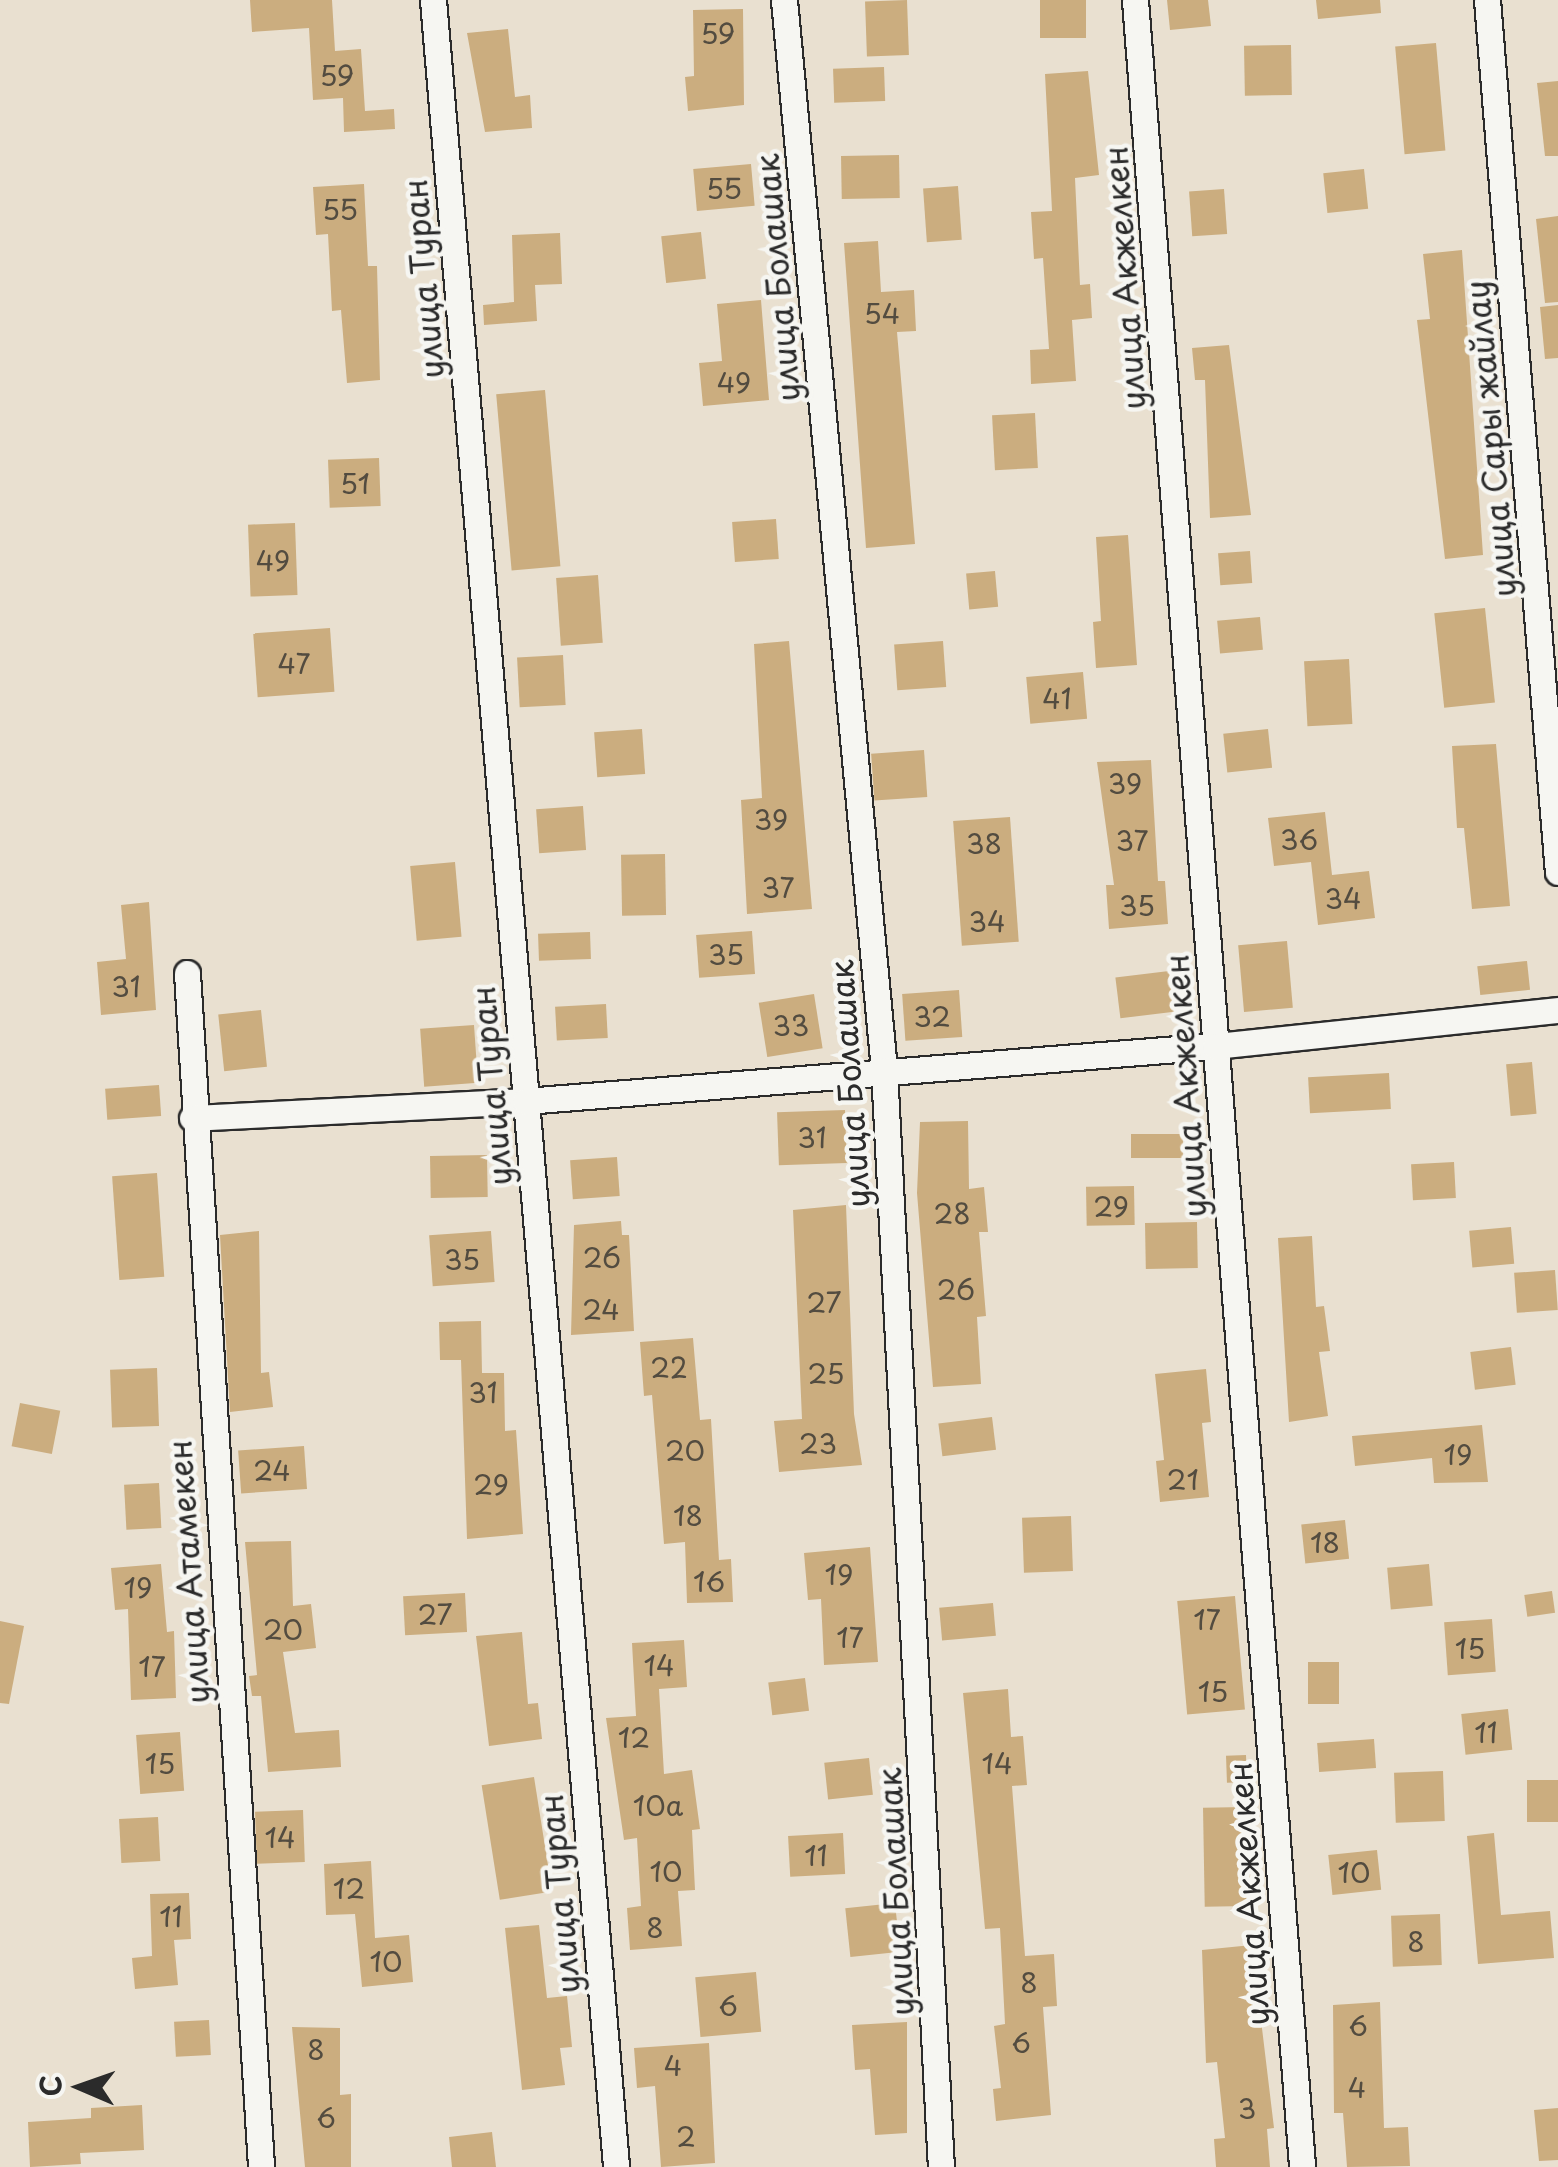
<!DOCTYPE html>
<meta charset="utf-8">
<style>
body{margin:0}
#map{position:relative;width:1558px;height:2167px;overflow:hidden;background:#e9e0d0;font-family:"Playpen Sans",sans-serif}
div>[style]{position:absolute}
.building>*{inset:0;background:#cbad7f;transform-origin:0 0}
.roads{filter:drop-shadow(2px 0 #2b2b2b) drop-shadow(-2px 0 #2b2b2b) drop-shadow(0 2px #2b2b2b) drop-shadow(0 -2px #2b2b2b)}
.street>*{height:25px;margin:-12.5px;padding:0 12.5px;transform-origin:12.5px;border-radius:12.5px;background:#f6f6f2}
span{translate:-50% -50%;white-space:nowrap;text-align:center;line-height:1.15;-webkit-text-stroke:9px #f6f6f2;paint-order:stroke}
.number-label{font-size:28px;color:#534c40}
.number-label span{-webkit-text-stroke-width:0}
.street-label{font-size:32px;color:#2b2b2b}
.north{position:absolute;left:30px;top:2037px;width:100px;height:100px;-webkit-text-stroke:8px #f6f6f2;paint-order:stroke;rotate:272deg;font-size:28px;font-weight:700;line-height:40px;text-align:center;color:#2b2b2b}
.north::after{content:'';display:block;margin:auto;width:35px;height:45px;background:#2b2b2b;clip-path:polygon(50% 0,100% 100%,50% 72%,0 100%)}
</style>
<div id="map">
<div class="building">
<i style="clip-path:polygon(250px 0,332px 0,335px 51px,361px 49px,365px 111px,394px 109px,395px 129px,344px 132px,343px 98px,313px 100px,309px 28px,252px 32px)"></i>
<i style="left:907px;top:0;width:55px;height:42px;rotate:88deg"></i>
<i style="left:1040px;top:0;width:46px;height:38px"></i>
<i style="clip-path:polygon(1167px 0,1208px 0,1211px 26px,1170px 30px)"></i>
<i style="clip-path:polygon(1316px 0,1380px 0,1381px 13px,1318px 19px)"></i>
<i style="clip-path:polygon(743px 9px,744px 105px,688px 111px,685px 77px,694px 76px,693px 10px)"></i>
<i style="clip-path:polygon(508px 29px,515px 97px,530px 95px,532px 128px,485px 132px,467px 33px)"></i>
<i style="left:1436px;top:43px;width:108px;height:41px;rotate:85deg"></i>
<i style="left:1291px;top:45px;width:50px;height:47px;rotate:89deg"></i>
<i style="left:884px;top:67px;width:34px;height:51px;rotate:88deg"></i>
<i style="clip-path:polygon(1088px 71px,1099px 175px,1075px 178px,1080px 285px,1090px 284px,1092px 318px,1072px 320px,1076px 381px,1031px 384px,1030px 350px,1049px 349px,1043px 258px,1034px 259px,1031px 212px,1052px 211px,1045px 74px)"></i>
<i style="clip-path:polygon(1558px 81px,1558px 156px,1545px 156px,1537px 83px)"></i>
<i style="left:899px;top:155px;width:43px;height:58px;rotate:89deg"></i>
<i style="left:751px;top:164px;width:42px;height:58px;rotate:85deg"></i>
<i style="left:1364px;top:169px;width:40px;height:41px;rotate:84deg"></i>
<i style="clip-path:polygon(364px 184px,368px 266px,377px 266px,380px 380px,347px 383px,341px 310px,332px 311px,328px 234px,316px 235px,313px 187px)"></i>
<i style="left:958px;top:186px;width:54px;height:35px;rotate:86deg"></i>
<i style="left:1224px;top:189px;width:45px;height:35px;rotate:86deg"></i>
<i style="clip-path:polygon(1558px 216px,1558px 302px,1545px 303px,1536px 219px)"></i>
<i style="left:701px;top:232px;width:47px;height:40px;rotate:84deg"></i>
<i style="clip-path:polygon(560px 233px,562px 284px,535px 285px,537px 321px,484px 325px,483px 305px,514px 302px,512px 235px)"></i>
<i style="clip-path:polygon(878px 241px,881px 292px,914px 290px,916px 331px,897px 332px,915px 544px,866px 548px,844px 243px)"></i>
<i style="clip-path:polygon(1462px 250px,1483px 555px,1445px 559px,1417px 320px,1430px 319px,1423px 254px)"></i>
<i style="clip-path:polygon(761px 300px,769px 400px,703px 406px,699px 363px,722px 361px,717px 304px)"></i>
<i style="clip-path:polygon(1558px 305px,1558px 358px,1545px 359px,1540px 307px)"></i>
<i style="clip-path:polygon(1229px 345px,1251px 515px,1210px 518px,1205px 380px,1195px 380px,1192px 348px)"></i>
<i style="left:545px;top:390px;width:177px;height:49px;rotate:85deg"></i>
<i style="left:1035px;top:413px;width:55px;height:43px;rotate:87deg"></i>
<i style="left:379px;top:458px;width:48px;height:51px;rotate:88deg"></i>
<i style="left:776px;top:519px;width:40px;height:44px;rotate:86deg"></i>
<i style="left:295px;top:523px;width:72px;height:47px;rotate:88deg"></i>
<i style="clip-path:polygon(1128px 535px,1137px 665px,1096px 668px,1093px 622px,1101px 621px,1096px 537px)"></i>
<i style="left:1250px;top:551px;width:32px;height:32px;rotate:86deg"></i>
<i style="left:995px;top:571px;width:36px;height:29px;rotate:85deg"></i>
<i style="left:598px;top:575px;width:68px;height:42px;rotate:86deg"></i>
<i style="left:1485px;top:608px;width:95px;height:51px;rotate:84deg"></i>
<i style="left:1260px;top:617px;width:33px;height:43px;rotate:85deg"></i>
<i style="left:330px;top:628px;width:64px;height:77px;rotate:86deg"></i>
<i style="clip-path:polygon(789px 641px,812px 909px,747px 914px,741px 800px,762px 798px,754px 644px)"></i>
<i style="left:943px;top:641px;width:46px;height:49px;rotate:86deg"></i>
<i style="left:563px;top:655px;width:50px;height:46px;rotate:87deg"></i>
<i style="left:1349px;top:659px;width:65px;height:45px;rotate:87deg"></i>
<i style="left:1083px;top:672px;width:47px;height:57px;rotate:85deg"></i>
<i style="left:642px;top:729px;width:45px;height:48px;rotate:86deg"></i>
<i style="left:1268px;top:729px;width:39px;height:45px;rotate:84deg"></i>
<i style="clip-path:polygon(1496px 744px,1510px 906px,1472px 909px,1464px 828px,1457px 828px,1452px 746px)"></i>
<i style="left:924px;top:750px;width:47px;height:53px;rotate:86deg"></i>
<i style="clip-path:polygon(1151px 760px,1158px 881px,1165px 881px,1168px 924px,1109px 929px,1106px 885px,1114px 885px,1097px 762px)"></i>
<i style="left:583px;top:806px;width:44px;height:47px;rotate:86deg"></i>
<i style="clip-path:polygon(1325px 812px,1332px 875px,1369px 871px,1375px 918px,1318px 925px,1311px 862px,1274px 866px,1268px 818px)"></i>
<i style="left:1010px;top:817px;width:125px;height:57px;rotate:86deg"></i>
<i style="left:665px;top:854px;width:61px;height:44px;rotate:89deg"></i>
<i style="left:455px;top:862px;width:75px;height:45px;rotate:85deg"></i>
<i style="clip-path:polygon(149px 902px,156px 1010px,101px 1015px,97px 962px,126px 959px,121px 905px)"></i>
<i style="left:752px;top:931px;width:43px;height:56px;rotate:86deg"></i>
<i style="left:590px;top:932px;width:27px;height:52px;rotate:88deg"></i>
<i style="left:1287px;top:941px;width:67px;height:49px;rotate:85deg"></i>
<i style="left:1527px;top:961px;width:29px;height:50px;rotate:84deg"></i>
<i style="left:1169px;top:971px;width:41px;height:54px;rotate:83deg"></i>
<i style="left:959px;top:990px;width:47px;height:57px;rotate:86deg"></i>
<i style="left:814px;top:994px;width:55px;height:56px;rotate:81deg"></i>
<i style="left:606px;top:1004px;width:34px;height:51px;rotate:87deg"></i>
<i style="left:261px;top:1010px;width:57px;height:43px;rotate:84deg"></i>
<i style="left:474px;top:1025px;width:58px;height:54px;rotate:86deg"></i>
<i style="left:1532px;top:1062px;width:52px;height:26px;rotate:85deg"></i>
<i style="left:1389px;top:1073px;width:36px;height:81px;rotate:87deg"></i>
<i style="left:159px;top:1085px;width:31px;height:54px;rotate:86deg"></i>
<i style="left:845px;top:1110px;width:53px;height:68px;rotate:88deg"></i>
<i style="clip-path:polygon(968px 1121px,969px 1189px,984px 1187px,988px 1232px,979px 1232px,986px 1316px,977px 1317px,981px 1384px,933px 1387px,917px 1193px,920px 1122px)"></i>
<i style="left:1183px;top:1134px;width:24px;height:52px;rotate:90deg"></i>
<i style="left:487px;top:1155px;width:42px;height:57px;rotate:89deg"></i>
<i style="left:617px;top:1157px;width:39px;height:47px;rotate:86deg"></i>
<i style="left:1454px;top:1162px;width:36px;height:43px;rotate:87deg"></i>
<i style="left:157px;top:1173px;width:104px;height:45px;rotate:86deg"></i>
<i style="left:1134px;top:1186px;width:39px;height:48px;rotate:89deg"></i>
<i style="clip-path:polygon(846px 1205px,854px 1414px,862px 1465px,779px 1472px,774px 1421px,802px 1419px,793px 1210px)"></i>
<i style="clip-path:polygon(621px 1221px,622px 1235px,629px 1235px,634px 1331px,571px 1335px,574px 1225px)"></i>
<i style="left:1197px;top:1222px;width:46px;height:52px;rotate:89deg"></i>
<i style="left:1511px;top:1227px;width:37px;height:42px;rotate:85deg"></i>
<i style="clip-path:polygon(259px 1231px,261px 1373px,269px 1372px,273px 1407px,230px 1412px,220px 1235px)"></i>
<i style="left:491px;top:1231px;width:51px;height:62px;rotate:86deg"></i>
<i style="clip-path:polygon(1312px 1236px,1316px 1307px,1324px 1306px,1330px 1351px,1319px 1352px,1328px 1416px,1289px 1422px,1278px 1238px)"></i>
<i style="left:1555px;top:1270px;width:40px;height:41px;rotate:86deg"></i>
<i style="clip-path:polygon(481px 1321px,482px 1373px,504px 1373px,505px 1431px,516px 1430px,523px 1534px,467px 1539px,461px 1360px,440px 1360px,439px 1322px)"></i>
<i style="clip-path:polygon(693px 1338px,700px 1420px,711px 1419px,719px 1560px,731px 1559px,733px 1602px,687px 1603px,685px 1542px,664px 1544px,652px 1395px,644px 1396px,640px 1342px)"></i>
<i style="left:1511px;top:1347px;width:38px;height:41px;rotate:83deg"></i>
<i style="left:157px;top:1368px;width:58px;height:47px;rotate:88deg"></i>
<i style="clip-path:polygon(1206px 1369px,1211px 1422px,1202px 1423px,1209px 1497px,1160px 1502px,1156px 1461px,1164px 1460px,1155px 1374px)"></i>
<i style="left:20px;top:1403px;width:41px;height:44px;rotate:11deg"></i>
<i style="left:992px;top:1417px;width:33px;height:54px;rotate:83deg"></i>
<i style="clip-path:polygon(1482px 1425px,1488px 1482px,1434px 1483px,1432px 1458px,1355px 1466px,1352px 1436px)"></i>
<i style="left:304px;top:1446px;width:43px;height:66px;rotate:86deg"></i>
<i style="left:159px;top:1483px;width:45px;height:35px;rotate:87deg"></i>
<i style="left:1071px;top:1516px;width:55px;height:49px;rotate:88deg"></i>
<i style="left:1345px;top:1520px;width:39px;height:44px;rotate:84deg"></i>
<i style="clip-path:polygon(291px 1541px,293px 1606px,311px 1604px,316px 1648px,283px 1652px,295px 1733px,339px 1730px,341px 1767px,268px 1772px,261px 1696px,252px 1696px,249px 1676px,257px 1675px,245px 1542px)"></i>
<i style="clip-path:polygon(870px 1547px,878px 1662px,824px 1665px,821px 1599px,808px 1600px,804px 1553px)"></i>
<i style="clip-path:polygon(161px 1564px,167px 1632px,174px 1631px,176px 1698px,131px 1700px,128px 1609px,115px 1610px,111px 1568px)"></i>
<i style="left:1429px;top:1564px;width:42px;height:42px;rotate:85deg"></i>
<i style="left:1552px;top:1591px;width:22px;height:28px;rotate:82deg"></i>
<i style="left:465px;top:1593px;width:39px;height:62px;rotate:87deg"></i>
<i style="left:1235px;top:1596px;width:114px;height:58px;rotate:85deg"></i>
<i style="left:993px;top:1603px;width:33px;height:54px;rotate:85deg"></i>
<i style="left:1492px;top:1619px;width:53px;height:48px;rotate:86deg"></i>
<i style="clip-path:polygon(0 1621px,24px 1626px,9px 1704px,0 1703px)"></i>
<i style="clip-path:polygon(522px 1632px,528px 1704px,538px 1703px,542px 1739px,489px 1746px,476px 1636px)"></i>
<i style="clip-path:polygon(684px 1640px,687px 1687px,659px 1689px,664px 1774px,692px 1770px,700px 1829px,692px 1830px,695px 1890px,678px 1891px,682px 1946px,630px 1950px,627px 1908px,641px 1906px,637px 1838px,624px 1840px,606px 1718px,636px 1716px,632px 1643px)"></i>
<i style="left:1308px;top:1662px;width:31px;height:42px"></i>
<i style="left:805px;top:1678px;width:33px;height:37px;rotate:83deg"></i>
<i style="clip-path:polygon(1008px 1689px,1011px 1737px,1023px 1736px,1027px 1785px,1012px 1786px,1025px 1956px,1054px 1954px,1057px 2006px,1043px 2007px,1051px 2115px,996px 2121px,993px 2089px,1001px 2088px,994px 2026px,1005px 2024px,1000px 1928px,985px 1929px,963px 1693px)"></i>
<i style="left:1508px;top:1709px;width:41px;height:47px;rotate:84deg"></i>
<i style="left:180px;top:1732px;width:59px;height:44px;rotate:86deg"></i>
<i style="left:1374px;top:1739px;width:29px;height:57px;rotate:86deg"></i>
<i style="left:1246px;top:1755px;width:27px;height:20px;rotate:88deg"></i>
<i style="left:869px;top:1758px;width:37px;height:45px;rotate:84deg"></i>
<i style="left:1443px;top:1771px;width:50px;height:49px;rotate:88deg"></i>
<i style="left:534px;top:1777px;width:116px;height:53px;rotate:81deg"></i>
<i style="left:1558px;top:1780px;width:42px;height:31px;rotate:90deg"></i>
<i style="left:1245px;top:1807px;width:99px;height:42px;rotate:89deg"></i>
<i style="left:303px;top:1810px;width:52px;height:48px;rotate:88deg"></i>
<i style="left:158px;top:1817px;width:44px;height:39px;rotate:87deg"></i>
<i style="left:843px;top:1833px;width:41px;height:55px;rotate:87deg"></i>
<i style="clip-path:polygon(1494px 1833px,1501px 1915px,1550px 1911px,1554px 1958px,1478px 1964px,1467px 1836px)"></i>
<i style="left:1377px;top:1850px;width:40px;height:49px;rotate:84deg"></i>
<i style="clip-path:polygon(371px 1861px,375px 1938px,409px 1935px,413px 1982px,362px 1987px,355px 1914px,326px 1915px,324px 1864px)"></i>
<i style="clip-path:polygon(189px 1893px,191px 1939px,174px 1940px,178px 1985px,135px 1989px,132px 1958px,152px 1956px,150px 1894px)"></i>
<i style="left:895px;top:1903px;width:49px;height:50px;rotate:84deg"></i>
<i style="left:1440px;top:1914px;width:51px;height:49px;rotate:88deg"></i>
<i style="clip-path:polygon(539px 1925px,547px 1998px,567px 1996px,572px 2047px,560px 2048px,565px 2085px,522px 2090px,505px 1928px)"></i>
<i style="clip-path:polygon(1252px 1945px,1274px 2128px,1267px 2129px,1270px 2167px,1216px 2167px,1214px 2139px,1225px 2138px,1217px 2062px,1206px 2063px,1202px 1950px)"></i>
<i style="left:756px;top:1972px;width:60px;height:61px;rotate:85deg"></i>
<i style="clip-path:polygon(1380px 2002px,1384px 2128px,1408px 2127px,1410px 2166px,1347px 2167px,1343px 2113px,1334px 2113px,1333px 2005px)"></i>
<i style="left:209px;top:2020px;width:35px;height:35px;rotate:87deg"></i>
<i style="clip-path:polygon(907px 2022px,907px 2133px,875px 2135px,870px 2069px,855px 2070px,852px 2025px)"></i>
<i style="clip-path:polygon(292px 2027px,340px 2028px,340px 2095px,351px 2094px,351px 2167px,305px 2167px)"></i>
<i style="clip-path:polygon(709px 2043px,715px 2163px,661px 2167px,655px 2086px,637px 2088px,634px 2048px)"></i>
<i style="clip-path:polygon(142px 2105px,144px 2150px,80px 2153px,81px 2164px,30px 2167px,28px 2122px,91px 2118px,91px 2108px)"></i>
<i style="clip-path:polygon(1558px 2108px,1558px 2160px,1539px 2161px,1534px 2110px)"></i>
<i style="clip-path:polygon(492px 2132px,496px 2167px,452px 2167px,449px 2137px)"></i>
</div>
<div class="roads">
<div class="street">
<i style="left:433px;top:0;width:2175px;rotate:85.17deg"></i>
<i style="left:784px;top:0;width:1075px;rotate:84.66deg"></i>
<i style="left:884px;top:1070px;width:1098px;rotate:87.03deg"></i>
<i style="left:1135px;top:0;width:2173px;rotate:85.59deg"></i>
<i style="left:1487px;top:0;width:875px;rotate:85.35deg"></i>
<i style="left:187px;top:973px;width:1196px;rotate:86.45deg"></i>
<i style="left:192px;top:1118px;width:333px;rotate:-2.9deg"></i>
<i style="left:525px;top:1101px;width:692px;rotate:-4.56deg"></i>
<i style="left:1215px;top:1046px;width:345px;rotate:-6deg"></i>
</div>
</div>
<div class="number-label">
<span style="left:718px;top:33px">59</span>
<span style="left:337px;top:75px">59</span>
<span style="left:724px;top:188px">55</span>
<span style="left:340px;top:209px">55</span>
<span style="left:882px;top:313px">54</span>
<span style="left:734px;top:382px">49</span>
<span style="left:355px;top:483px">51</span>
<span style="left:273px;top:560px">49</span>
<span style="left:294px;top:663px">47</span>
<span style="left:1057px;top:698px">41</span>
<span style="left:1125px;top:783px">39</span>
<span style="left:771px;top:819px">39</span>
<span style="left:1299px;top:839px">36</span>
<span style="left:1132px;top:840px">37</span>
<span style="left:984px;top:843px">38</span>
<span style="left:778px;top:887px">37</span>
<span style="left:1343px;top:898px">34</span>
<span style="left:1137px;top:905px">35</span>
<span style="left:987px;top:921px">34</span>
<span style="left:726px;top:954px">35</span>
<span style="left:126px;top:986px">31</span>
<span style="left:932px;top:1016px">32</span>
<span style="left:791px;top:1025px">33</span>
<span style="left:812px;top:1137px">31</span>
<span style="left:1111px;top:1206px">29</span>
<span style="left:952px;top:1213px">28</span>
<span style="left:602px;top:1257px">26</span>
<span style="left:462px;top:1259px">35</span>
<span style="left:956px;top:1289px">26</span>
<span style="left:824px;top:1302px">27</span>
<span style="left:601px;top:1309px">24</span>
<span style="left:669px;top:1367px">22</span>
<span style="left:826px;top:1373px">25</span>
<span style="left:483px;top:1392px">31</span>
<span style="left:818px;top:1443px">23</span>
<span style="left:685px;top:1450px">20</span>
<span style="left:1458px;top:1454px">19</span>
<span style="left:272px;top:1470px">24</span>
<span style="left:1183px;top:1479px">21</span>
<span style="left:491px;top:1484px">29</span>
<span style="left:688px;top:1515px">18</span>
<span style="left:1325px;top:1542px">18</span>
<span style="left:839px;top:1574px">19</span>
<span style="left:709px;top:1581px">16</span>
<span style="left:138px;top:1587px">19</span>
<span style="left:435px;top:1614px">27</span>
<span style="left:1207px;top:1619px">17</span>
<span style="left:283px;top:1629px">20</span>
<span style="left:850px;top:1637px">17</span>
<span style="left:1470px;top:1648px">15</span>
<span style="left:659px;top:1665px">14</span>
<span style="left:152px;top:1666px">17</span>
<span style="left:1213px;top:1691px">15</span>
<span style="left:1486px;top:1732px">11</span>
<span style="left:634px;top:1737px">12</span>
<span style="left:160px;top:1763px">15</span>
<span style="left:997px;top:1763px">14</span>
<span style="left:658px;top:1805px">10а</span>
<span style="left:280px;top:1837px">14</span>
<span style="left:816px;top:1855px">11</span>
<span style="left:666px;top:1871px">10</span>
<span style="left:1354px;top:1872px">10</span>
<span style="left:349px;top:1888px">12</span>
<span style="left:171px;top:1916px">11</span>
<span style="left:655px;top:1927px">8</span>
<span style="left:1416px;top:1941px">8</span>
<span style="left:386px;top:1961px">10</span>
<span style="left:1029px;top:1982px">8</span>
<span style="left:728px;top:2005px">6</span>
<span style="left:1358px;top:2025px">6</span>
<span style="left:1021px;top:2042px">6</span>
<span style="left:316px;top:2049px">8</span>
<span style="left:673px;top:2065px">4</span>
<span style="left:1357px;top:2087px">4</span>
<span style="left:1247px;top:2108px">3</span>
<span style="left:326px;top:2117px">6</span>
<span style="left:686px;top:2136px">2</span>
</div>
<div class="street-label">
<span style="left:777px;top:278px;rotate:-95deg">улица Болашак</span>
<span style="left:1124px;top:278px;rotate:-94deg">улица Акжелкен</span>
<span style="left:423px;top:279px;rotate:-95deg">улица Туран</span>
<span style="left:1490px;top:439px;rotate:-95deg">улица Сары жайлау</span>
<span style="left:849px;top:1084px;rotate:-94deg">улица Болашак</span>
<span style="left:491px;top:1086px;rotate:-95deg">улица Туран</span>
<span style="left:1185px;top:1086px;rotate:-94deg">улица Акжелкен</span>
<span style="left:188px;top:1572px;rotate:-94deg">улица Атамекен</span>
<span style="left:895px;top:1892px;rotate:-93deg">улица Болашак</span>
<span style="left:559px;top:1894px;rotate:-95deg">улица Туран</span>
<span style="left:1248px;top:1894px;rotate:-94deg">улица Акжелкен</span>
</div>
<div class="north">С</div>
</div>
